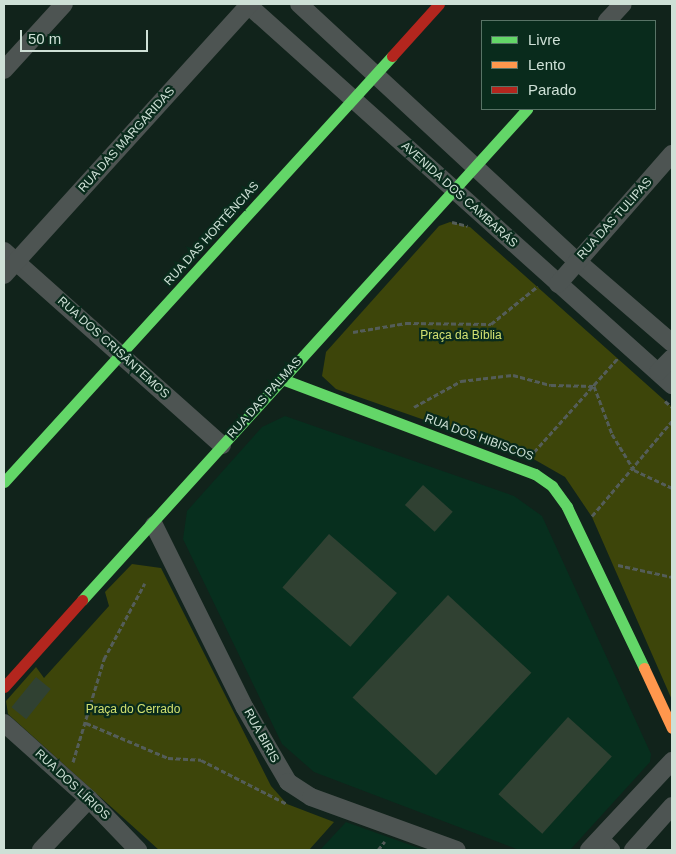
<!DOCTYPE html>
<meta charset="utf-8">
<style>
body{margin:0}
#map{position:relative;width:676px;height:854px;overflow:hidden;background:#11231b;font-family:Arial,sans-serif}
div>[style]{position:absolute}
.built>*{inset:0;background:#072f1e}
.green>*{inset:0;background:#3d450a}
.building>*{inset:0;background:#304132;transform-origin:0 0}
.path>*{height:3px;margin-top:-1.5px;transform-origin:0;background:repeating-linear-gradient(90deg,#545d59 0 5px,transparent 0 7.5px)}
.street>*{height:18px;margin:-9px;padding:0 9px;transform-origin:9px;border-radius:9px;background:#4d5452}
.fast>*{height:11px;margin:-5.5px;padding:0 5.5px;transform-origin:5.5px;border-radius:5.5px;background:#63d668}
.slow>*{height:11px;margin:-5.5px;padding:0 5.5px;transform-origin:5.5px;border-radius:5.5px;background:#ff974d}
.jam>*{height:11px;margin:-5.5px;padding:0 5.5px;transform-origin:5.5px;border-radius:5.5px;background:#b3261e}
span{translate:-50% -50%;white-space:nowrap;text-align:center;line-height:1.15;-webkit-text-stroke:4.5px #092b1c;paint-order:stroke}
.street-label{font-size:12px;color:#cee0d6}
.park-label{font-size:12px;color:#d2e071}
.frame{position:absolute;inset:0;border:5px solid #cee0d6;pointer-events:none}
.legend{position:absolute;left:481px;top:20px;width:175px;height:90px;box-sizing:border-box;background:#092b1c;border:1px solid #587366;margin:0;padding:6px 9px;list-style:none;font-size:15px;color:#cee0d6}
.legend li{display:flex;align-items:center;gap:10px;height:25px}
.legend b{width:25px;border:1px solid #587366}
.scale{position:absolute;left:20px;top:30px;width:128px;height:22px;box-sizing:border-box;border:2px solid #cee0d6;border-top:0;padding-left:6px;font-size:15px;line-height:18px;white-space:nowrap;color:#cee0d6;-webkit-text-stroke:4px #092b1c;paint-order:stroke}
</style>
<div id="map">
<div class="built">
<i style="clip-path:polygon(285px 416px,514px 496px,542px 516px,651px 754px,650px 762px,570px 850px,519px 850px,314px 772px,282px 744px,183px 539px,187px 511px,262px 427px)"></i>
<i style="clip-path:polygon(346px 822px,388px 837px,424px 850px,320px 850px)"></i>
</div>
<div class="green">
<i style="clip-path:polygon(450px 222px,470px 227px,672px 407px,672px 700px,592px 517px,565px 477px,530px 457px,336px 389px,322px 376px,326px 352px,439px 226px)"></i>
<i style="clip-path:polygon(132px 564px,161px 568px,271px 786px,287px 804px,334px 822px,309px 850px,159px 850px,8px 714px,6px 701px,36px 667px,44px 678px,109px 606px,105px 592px)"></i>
</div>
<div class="building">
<i style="left:423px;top:485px;width:40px;height:27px;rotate:42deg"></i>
<i style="left:329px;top:534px;width:90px;height:71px;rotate:41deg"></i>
<i style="left:448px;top:595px;width:114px;height:140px;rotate:43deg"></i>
<i style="left:36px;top:677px;width:19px;height:39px;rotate:39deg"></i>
<i style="left:568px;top:717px;width:59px;height:104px;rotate:42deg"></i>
</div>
<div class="path">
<i style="left:452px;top:222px;width:16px;rotate:14deg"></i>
<i style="left:353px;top:332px;width:54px;rotate:-9.6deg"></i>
<i style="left:406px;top:323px;width:85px;rotate:0.7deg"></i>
<i style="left:491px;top:324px;width:60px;rotate:-39deg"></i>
<i style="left:665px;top:401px;width:9px;rotate:41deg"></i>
<i style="left:414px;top:407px;width:54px;rotate:-29deg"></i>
<i style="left:461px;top:381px;width:52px;rotate:-6.6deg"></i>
<i style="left:513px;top:375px;width:39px;rotate:15deg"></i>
<i style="left:551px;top:385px;width:43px;rotate:1.3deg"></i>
<i style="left:594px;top:386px;width:51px;rotate:69.4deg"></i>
<i style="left:612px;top:434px;width:42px;rotate:58.6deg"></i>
<i style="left:634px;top:470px;width:42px;rotate:25.3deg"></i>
<i style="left:534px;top:452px;width:126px;rotate:-48.2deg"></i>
<i style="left:592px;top:516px;width:124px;rotate:-49.9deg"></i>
<i style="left:618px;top:565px;width:55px;rotate:12.5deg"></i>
<i style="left:86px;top:723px;width:89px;rotate:23.1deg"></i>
<i style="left:168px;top:758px;width:33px;rotate:3deg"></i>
<i style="left:201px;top:760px;width:97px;rotate:27.1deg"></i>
<i style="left:73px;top:762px;width:108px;rotate:-73.2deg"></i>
<i style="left:104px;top:659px;width:86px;rotate:-61.7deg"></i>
<i style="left:378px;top:850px;width:11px;rotate:-52deg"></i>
</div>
<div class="street">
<i style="left:247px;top:4px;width:571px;rotate:41.88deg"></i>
<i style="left:299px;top:4px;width:379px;rotate:42.8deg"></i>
<i style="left:577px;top:261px;width:125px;rotate:40.8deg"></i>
<i style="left:607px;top:21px;width:23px;rotate:-47deg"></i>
<i style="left:4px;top:70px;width:89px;rotate:-47.7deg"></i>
<i style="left:4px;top:251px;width:292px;rotate:41.7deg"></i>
<i style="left:4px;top:275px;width:366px;rotate:-47.8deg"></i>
<i style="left:558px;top:284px;width:173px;rotate:-48.8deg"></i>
<i style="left:658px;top:372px;width:20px;rotate:-45deg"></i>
<i style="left:154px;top:525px;width:204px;rotate:63.6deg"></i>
<i style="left:245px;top:708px;width:86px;rotate:59.8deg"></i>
<i style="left:288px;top:782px;width:27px;rotate:33deg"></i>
<i style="left:311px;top:797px;width:155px;rotate:20deg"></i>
<i style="left:4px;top:723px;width:114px;rotate:41.8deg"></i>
<i style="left:89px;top:799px;width:71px;rotate:46.1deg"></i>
<i style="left:600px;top:839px;width:16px;rotate:45deg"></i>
<i style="left:41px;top:850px;width:70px;rotate:-46.7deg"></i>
<i style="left:589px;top:850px;width:122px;rotate:-47deg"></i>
<i style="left:633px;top:850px;width:59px;rotate:-48.4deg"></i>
</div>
<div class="fast">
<i style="left:282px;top:379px;width:270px;rotate:20.6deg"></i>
<i style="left:535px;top:474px;width:21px;rotate:35deg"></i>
<i style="left:552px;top:486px;width:26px;rotate:54deg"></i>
<i style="left:567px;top:507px;width:178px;rotate:64.4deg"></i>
<i style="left:4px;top:482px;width:576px;rotate:-47.67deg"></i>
<i style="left:82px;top:600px;width:663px;rotate:-47.81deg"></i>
</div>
<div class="slow">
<i style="left:644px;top:668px;width:66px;rotate:65deg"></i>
</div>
<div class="jam">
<i style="left:392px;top:56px;width:70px;rotate:-47.9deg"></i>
<i style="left:4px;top:687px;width:117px;rotate:-48.1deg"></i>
</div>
<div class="street-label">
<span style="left:127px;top:140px;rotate:-48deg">RUA DAS MARGARIDAS</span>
<span style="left:459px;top:195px;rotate:42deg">AVENIDA DOS CAMBARÁS</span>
<span style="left:615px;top:219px;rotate:-48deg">RUA DAS TULIPAS</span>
<span style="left:212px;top:234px;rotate:-48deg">RUA DAS HORTÊNCIAS</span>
<span style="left:113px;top:348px;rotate:42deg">RUA DOS CRISÂNTEMOS</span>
<span style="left:265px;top:398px;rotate:-48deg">RUA DAS PALMAS</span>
<span style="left:479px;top:438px;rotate:20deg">RUA DOS HIBISCOS</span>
<span style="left:261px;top:736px;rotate:61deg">RUA BIRIS</span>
<span style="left:72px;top:785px;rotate:43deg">RUA DOS LÍRIOS</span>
</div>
<div class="park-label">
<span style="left:461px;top:336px">Praça da Bíblia</span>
<span style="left:133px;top:710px">Praça do Cerrado</span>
</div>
<div class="frame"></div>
<ul class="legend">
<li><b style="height:6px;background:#63d668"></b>Livre</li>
<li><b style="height:6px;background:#ff974d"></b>Lento</li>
<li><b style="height:6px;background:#b3261e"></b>Parado</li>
</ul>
<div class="scale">50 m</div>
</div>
